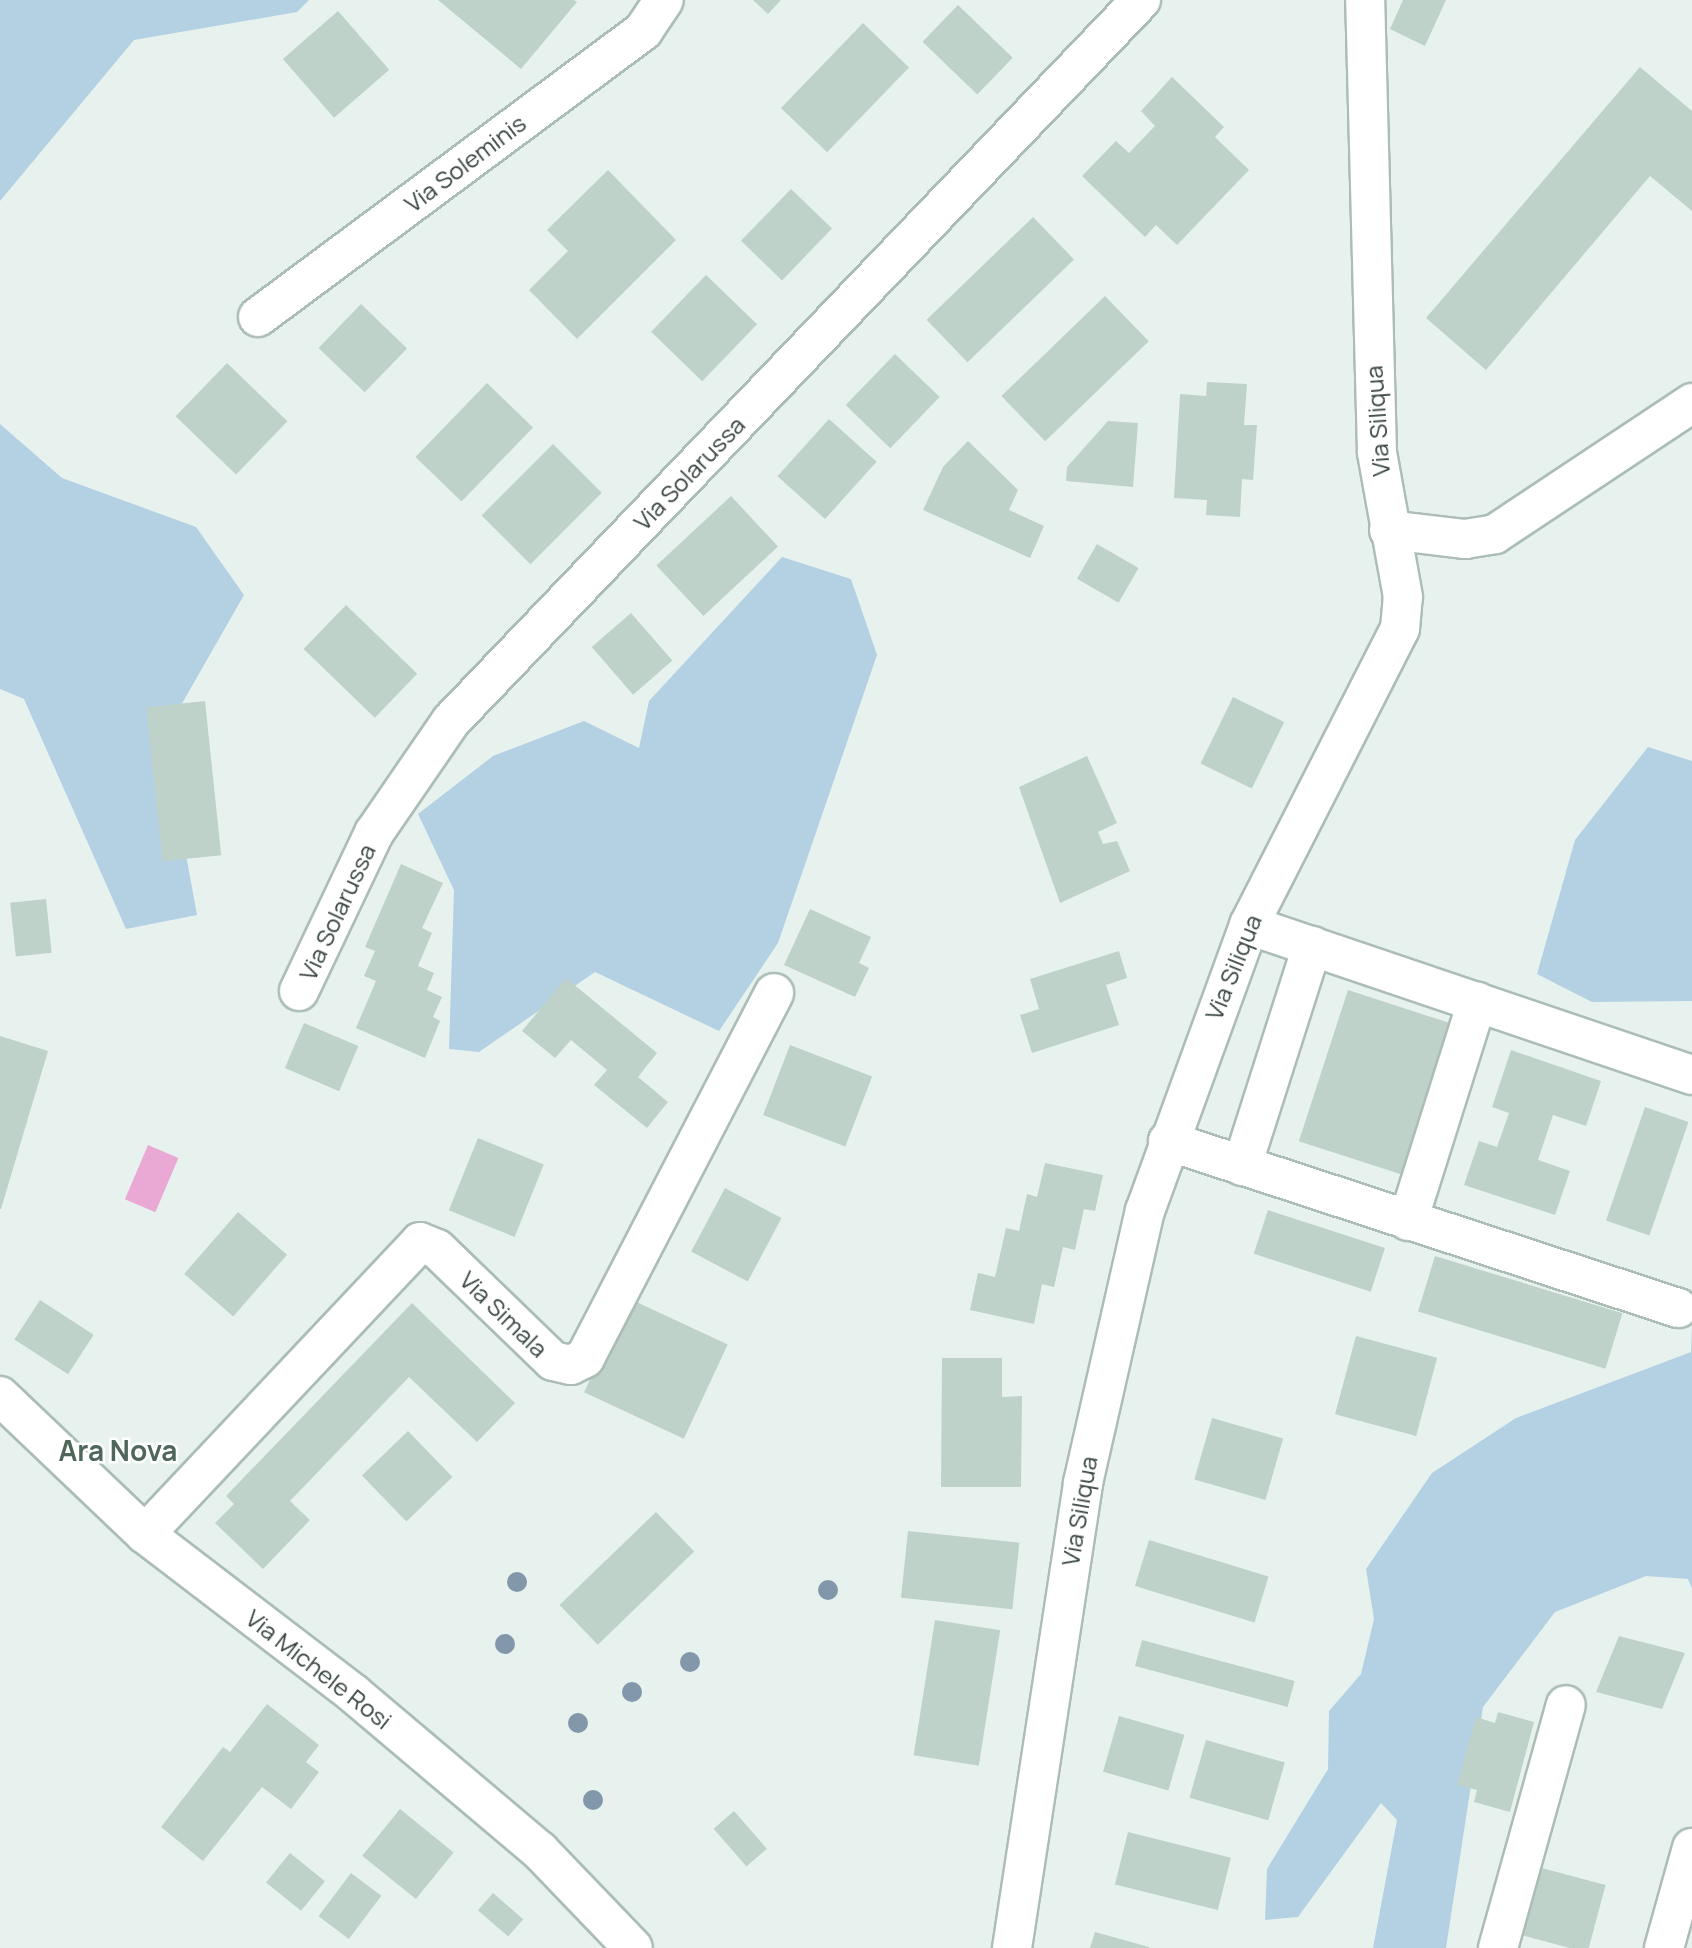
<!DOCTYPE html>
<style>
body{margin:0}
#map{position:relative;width:1692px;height:1948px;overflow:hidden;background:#e7f2ee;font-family:Manrope,sans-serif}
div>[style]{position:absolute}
.green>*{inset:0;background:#b3d1e3}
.water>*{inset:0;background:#e9a9d4;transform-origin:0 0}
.building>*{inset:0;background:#bed2c9;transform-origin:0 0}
.roads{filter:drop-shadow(2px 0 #abbdb5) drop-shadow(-2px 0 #abbdb5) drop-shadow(0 2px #abbdb5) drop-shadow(0 -2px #abbdb5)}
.minor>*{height:38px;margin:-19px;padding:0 19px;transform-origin:19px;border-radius:19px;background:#fff}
.trees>*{width:20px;height:20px;margin:-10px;border-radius:50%;background:#8297a9}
span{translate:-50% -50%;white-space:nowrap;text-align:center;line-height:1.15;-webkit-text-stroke:5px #fff;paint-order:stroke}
.street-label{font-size:24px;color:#37443e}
.quarter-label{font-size:28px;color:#4f665b;font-weight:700}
</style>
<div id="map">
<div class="green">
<i style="clip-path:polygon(0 0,309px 0,297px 12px,134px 40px,0 201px)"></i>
<i style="clip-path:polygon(0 424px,62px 478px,196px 527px,244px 595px,164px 735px,197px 915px,126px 929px,24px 699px,0 689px)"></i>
<i style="clip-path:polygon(782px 557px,851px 579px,877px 655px,778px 943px,719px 1031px,595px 972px,479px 1052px,449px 1049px,454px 890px,418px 814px,493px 756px,584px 721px,639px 748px,649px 701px)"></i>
<i style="clip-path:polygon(1648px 747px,1692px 761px,1692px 1001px,1592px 1002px,1537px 974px,1575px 840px)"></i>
<i style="clip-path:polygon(1692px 1327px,1692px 1589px,1688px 1579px,1646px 1576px,1555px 1612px,1483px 1707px,1446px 1948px,1373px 1948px,1397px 1820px,1381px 1803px,1298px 1917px,1265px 1920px,1267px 1869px,1328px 1769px,1329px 1711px,1361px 1674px,1374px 1619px,1366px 1569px,1432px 1473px,1516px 1418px,1691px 1352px)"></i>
</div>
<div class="water">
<i style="left:148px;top:1145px;width:33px;height:59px;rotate:23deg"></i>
</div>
<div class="building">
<i style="clip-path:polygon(438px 0,574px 0,577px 2px,521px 69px)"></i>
<i style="clip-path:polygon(753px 0,781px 0,768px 14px)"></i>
<i style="clip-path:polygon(1403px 0,1446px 0,1425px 46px,1390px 29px)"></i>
<i style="left:958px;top:5px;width:76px;height:51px;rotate:44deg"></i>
<i style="left:338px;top:11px;width:78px;height:73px;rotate:49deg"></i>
<i style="left:863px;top:23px;width:64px;height:118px;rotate:44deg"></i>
<i style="clip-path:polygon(1640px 67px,1692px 111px,1692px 211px,1650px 176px,1486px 370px,1426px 318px)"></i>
<i style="clip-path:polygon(1172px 77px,1224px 127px,1215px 137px,1249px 170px,1177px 245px,1156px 225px,1145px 237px,1082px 176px,1116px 141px,1129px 153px,1155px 126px,1141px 111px)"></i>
<i style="clip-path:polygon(608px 170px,676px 240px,577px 339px,529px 290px,568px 251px,547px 230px)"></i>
<i style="left:791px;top:189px;width:57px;height:72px;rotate:44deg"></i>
<i style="left:1033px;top:217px;width:59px;height:148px;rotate:46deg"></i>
<i style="left:706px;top:275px;width:71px;height:79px;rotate:44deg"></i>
<i style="left:1105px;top:296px;width:63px;height:144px;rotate:46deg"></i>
<i style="left:361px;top:304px;width:64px;height:61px;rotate:44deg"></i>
<i style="left:895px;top:354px;width:62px;height:71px;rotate:44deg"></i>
<i style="left:227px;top:363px;width:84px;height:74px;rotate:44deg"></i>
<i style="clip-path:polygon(1207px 382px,1247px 384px,1244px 425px,1257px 425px,1253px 480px,1242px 479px,1240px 517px,1206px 515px,1207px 500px,1174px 498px,1180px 394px,1206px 396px)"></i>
<i style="left:487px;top:383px;width:64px;height:103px;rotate:44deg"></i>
<i style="left:829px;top:419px;width:64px;height:77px;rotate:42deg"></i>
<i style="clip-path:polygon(1108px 421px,1138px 423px,1133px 487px,1066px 481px,1067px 467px)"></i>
<i style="clip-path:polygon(968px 441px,1018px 490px,1009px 510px,1044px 526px,1030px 558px,923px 510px,943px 467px)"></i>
<i style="left:553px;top:444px;width:69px;height:101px;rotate:45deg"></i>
<i style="left:731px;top:496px;width:69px;height:102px;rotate:47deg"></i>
<i style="left:1097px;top:544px;width:48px;height:40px;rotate:30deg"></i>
<i style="left:346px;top:605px;width:99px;height:61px;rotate:44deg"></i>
<i style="left:631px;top:613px;width:63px;height:52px;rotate:49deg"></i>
<i style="left:1233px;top:697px;width:57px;height:74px;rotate:26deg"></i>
<i style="left:205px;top:701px;width:155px;height:59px;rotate:84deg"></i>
<i style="clip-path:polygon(1087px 756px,1117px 823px,1098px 832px,1103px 844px,1117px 841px,1130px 871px,1060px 903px,1019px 787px)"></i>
<i style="clip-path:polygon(401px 864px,443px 883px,422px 928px,432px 933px,418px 966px,434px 973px,427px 990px,442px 997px,433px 1017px,440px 1021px,425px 1058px,356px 1028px,376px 981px,364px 976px,375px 951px,365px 947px)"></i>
<i style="left:46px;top:899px;width:54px;height:36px;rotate:84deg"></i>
<i style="clip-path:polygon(810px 909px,871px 937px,859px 963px,869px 968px,855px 997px,784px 965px)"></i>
<i style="clip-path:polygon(1119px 951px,1127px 978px,1106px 985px,1119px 1025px,1032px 1053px,1020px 1015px,1039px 1009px,1030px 979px)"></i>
<i style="clip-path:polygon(566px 978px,657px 1053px,638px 1077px,668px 1102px,647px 1128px,594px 1085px,607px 1070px,571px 1040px,555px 1058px,522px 1031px)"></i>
<i style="left:1348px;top:990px;width:108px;height:159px;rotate:18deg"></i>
<i style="left:304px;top:1023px;width:59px;height:49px;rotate:23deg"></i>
<i style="clip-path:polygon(0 1036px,48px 1051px,1px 1209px,0 1209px)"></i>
<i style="left:790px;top:1045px;width:88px;height:75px;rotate:21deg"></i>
<i style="clip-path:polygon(1511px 1050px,1601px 1081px,1586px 1126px,1553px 1115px,1538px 1160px,1570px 1171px,1555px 1215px,1464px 1185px,1479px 1141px,1497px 1147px,1509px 1113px,1492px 1107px)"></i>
<i style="left:1645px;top:1107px;width:46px;height:120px;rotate:19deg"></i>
<i style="left:478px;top:1138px;width:71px;height:78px;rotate:22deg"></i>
<i style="clip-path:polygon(1045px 1163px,1103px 1175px,1095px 1211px,1084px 1209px,1075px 1250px,1063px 1247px,1054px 1287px,1042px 1284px,1034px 1324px,970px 1310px,978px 1273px,995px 1277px,1006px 1228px,1019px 1231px,1027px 1194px,1037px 1197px)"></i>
<i style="left:725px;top:1188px;width:64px;height:72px;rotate:28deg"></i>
<i style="left:1268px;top:1210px;width:123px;height:46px;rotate:18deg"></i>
<i style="left:238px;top:1212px;width:65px;height:82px;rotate:41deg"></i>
<i style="left:1435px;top:1256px;width:196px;height:58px;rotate:17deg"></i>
<i style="left:628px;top:1298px;width:110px;height:104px;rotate:25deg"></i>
<i style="left:40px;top:1300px;width:64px;height:47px;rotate:33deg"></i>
<i style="clip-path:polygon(412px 1303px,515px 1403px,477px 1442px,409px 1377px,290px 1501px,310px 1520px,263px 1569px,215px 1523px,234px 1504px,226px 1496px)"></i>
<i style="left:1356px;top:1336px;width:84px;height:81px;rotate:15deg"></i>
<i style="clip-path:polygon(942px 1358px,1002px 1358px,1002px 1397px,1022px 1396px,1021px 1487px,941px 1487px)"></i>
<i style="left:1212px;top:1418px;width:74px;height:64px;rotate:16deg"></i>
<i style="left:408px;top:1431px;width:64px;height:64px;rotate:46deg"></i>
<i style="left:656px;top:1512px;width:55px;height:134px;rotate:46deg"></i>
<i style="left:908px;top:1531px;width:112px;height:67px;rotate:6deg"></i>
<i style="left:1149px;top:1540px;width:125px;height:48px;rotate:17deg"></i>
<i style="left:935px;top:1620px;width:66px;height:137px;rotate:9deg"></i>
<i style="clip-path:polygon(1619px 1636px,1685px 1653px,1662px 1709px,1596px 1692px)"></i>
<i style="left:1142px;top:1640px;width:158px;height:27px;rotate:15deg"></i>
<i style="clip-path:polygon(267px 1704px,319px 1745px,306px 1762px,319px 1772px,291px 1809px,262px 1787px,203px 1861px,161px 1827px,223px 1747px,230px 1752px)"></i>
<i style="clip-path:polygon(1498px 1712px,1534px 1722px,1510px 1812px,1474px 1802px,1477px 1790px,1457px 1785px,1476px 1717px,1495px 1723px)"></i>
<i style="left:1119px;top:1716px;width:68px;height:58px;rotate:16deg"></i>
<i style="left:1206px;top:1740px;width:82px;height:60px;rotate:16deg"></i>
<i style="left:400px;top:1809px;width:69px;height:60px;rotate:39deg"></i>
<i style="left:734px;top:1811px;width:50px;height:27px;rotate:49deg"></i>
<i style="left:1128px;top:1832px;width:106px;height:54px;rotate:14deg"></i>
<i style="left:290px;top:1853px;width:45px;height:38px;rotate:39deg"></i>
<i style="left:1538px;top:1867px;width:70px;height:70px;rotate:15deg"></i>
<i style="left:351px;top:1873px;width:38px;height:54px;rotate:37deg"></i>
<i style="left:493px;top:1893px;width:40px;height:23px;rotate:41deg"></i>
<i style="clip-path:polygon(1095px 1932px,1149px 1947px,1149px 1948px,1090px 1948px)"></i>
</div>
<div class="roads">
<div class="minor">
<i style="left:258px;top:317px;width:480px;rotate:-36.6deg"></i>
<i style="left:643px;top:31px;width:37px;rotate:-56deg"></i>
<i style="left:1389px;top:530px;width:77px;rotate:6.8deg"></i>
<i style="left:1465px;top:539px;width:30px;rotate:-9deg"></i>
<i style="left:1495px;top:534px;width:237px;rotate:-33.6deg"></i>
<i style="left:1249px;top:925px;width:468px;rotate:18.7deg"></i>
<i style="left:299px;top:991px;width:175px;rotate:-64.6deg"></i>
<i style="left:374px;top:833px;width:136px;rotate:-55.5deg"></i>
<i style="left:451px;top:721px;width:998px;rotate:-46.26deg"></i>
<i style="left:1168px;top:1141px;width:537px;rotate:18.13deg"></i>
<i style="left:1242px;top:1166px;width:231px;rotate:-72.3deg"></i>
<i style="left:1408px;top:1221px;width:230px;rotate:-72.5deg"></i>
<i style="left:0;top:1396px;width:200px;rotate:43.6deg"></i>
<i style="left:145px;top:1534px;width:263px;rotate:37.4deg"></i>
<i style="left:354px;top:1694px;width:243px;rotate:40.2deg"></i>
<i style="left:540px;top:1851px;width:134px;rotate:46.2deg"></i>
<i style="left:145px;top:1534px;width:401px;rotate:-46.7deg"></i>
<i style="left:420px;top:1242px;width:18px;rotate:22deg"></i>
<i style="left:437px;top:1249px;width:161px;rotate:44deg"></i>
<i style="left:553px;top:1361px;width:18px;rotate:13deg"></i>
<i style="left:571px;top:1365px;width:16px;rotate:-27deg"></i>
<i style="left:585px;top:1358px;width:411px;rotate:-62.6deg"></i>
<i style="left:1012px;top:1948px;width:470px;rotate:-81.3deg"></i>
<i style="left:1083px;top:1483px;width:279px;rotate:-77.2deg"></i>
<i style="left:1145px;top:1211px;width:304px;rotate:-70deg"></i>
<i style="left:1249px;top:925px;width:332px;rotate:-63deg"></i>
<i style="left:1400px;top:629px;width:32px;rotate:-85deg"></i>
<i style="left:1403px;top:597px;width:147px;rotate:-100.2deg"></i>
<i style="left:1377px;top:452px;width:452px;rotate:-91.5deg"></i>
<i style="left:1498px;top:1948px;width:252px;rotate:-74.4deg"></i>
<i style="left:1664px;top:1948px;width:104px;rotate:-74.4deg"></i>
</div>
</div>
<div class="trees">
<i style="left:517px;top:1582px"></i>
<i style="left:828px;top:1590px"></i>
<i style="left:505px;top:1644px"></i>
<i style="left:690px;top:1662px"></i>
<i style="left:632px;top:1692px"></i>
<i style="left:578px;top:1723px"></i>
<i style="left:593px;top:1800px"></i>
</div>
<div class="street-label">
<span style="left:465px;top:163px;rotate:-37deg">Via Soleminis</span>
<span style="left:1377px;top:421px;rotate:-94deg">Via Siliqua</span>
<span style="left:689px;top:473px;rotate:-46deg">Via Solarussa</span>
<span style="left:337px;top:912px;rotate:-65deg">Via Solarussa</span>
<span style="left:1233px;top:967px;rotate:-68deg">Via Siliqua</span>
<span style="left:504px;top:1314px;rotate:44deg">Via Simala</span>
<span style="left:1079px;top:1511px;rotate:-80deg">Via Siliqua</span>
<span style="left:319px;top:1669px;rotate:38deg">Via Michele Rosi</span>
</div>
<div class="quarter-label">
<span style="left:118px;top:1450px">Ara Nova</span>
</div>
</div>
